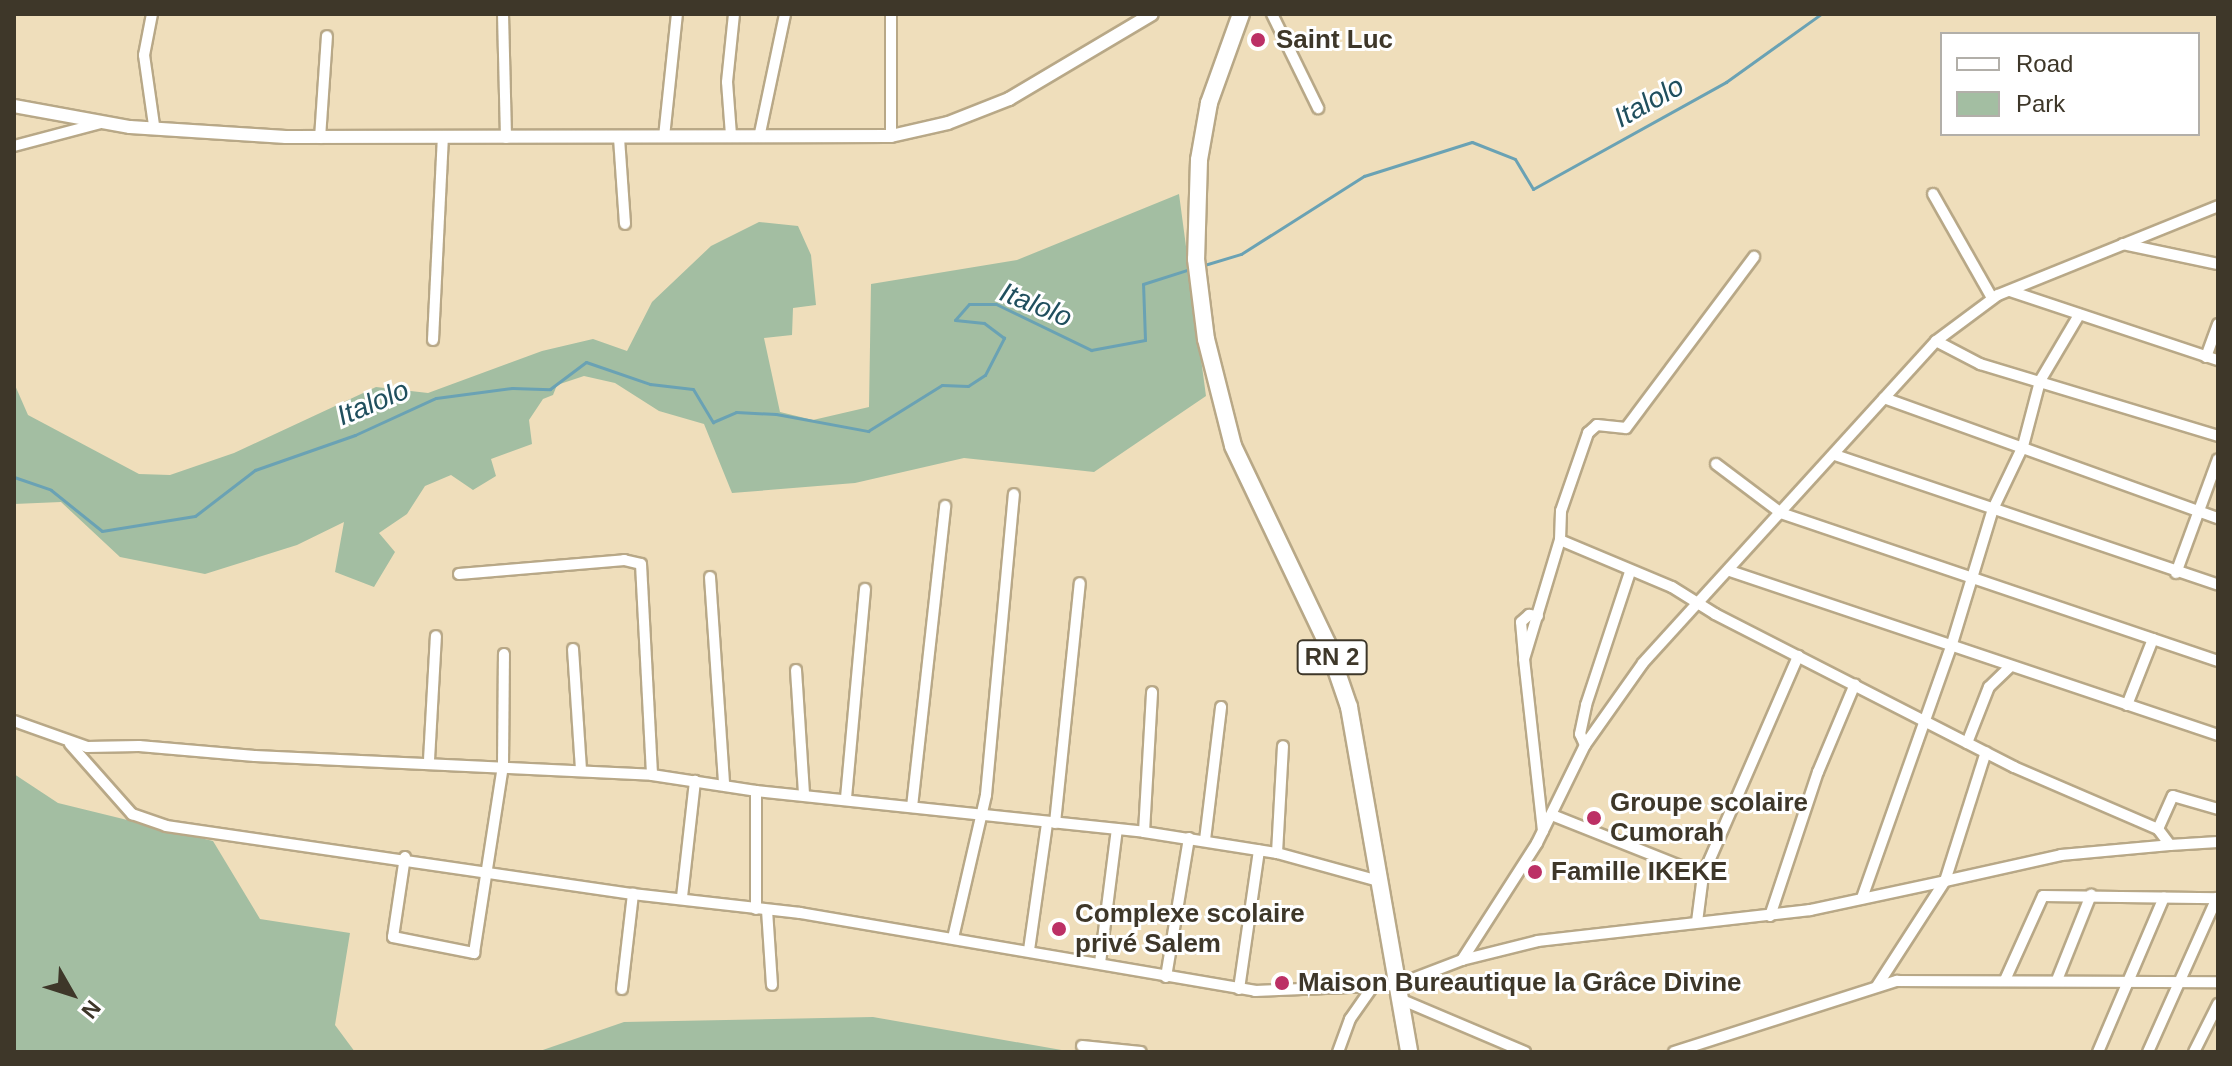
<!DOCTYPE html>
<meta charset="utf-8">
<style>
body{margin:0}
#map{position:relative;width:2232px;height:1066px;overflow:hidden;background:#efdebb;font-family:Arial,sans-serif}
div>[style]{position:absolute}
.green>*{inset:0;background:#a3bea2}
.stream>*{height:3px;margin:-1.5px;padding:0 1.5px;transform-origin:1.5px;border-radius:1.5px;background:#6aa2b4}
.roads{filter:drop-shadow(2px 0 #b8a887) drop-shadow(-2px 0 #b8a887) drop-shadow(0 2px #b8a887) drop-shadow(0 -2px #b8a887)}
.minor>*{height:10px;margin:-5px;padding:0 5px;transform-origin:5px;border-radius:5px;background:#fff}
.tertiary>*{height:12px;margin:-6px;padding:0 6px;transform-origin:6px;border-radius:6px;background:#fff}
.trunk>*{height:16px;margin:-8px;padding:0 8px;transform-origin:8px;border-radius:8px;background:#fff}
.dots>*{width:22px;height:22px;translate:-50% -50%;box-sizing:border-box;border:4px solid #fff;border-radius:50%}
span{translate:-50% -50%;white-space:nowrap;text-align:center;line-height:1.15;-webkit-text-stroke:6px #fff;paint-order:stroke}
.shield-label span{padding:2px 6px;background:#fff;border:2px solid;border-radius:6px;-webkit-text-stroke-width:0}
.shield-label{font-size:24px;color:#3e3729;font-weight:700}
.poi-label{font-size:26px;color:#3e3729;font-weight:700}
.left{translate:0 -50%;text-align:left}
.water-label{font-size:28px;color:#204f5e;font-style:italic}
.frame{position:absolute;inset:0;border:16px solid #3e3729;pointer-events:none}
.legend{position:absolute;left:1940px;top:32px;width:260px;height:104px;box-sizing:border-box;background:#fff;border:2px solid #b2afa9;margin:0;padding:10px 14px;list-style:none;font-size:24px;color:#3e3729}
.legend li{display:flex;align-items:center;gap:16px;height:40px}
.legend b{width:40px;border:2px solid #b2afa9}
.north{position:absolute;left:32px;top:954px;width:80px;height:80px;-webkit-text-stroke:6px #fff;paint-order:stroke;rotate:129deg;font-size:22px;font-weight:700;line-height:32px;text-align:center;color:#3e3729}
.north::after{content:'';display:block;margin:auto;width:28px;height:36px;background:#3e3729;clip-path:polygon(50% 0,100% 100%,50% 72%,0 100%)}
</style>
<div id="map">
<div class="green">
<i style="clip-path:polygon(1179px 194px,1206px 396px,1094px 472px,964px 458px,855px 483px,732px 493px,704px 424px,659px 411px,615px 383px,584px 376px,557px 385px,553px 395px,543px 399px,529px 420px,532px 444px,491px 459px,496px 476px,473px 490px,451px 475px,425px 486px,407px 514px,379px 533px,395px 552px,374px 587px,335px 572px,344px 522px,297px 545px,205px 574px,120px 557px,61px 502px,14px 504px,14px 383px,28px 415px,139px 474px,170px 475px,234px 453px,376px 387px,428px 393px,542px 351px,593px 339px,627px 351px,652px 302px,711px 246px,759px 222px,798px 226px,811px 255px,816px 305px,793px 308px,792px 335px,764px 338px,780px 412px,813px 420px,869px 407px,871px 284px,1017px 260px)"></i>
<i style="clip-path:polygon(14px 774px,58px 803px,213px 841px,260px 919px,350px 933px,335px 1025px,355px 1052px,14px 1052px)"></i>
<i style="clip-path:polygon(873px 1017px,1073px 1052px,537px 1052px,624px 1022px)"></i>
</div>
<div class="stream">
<i style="left:1201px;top:266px;width:42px;rotate:-16.7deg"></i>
<i style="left:1241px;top:254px;width:146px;rotate:-32.4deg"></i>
<i style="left:1364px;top:176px;width:113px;rotate:-17.5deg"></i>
<i style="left:1472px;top:142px;width:46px;rotate:21.6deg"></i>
<i style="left:1515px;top:159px;width:35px;rotate:59deg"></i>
<i style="left:1533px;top:189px;width:221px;rotate:-29deg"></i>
<i style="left:1726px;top:82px;width:117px;rotate:-35.6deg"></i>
<i style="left:14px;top:477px;width:39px;rotate:19deg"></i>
<i style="left:51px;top:490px;width:65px;rotate:38.8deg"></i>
<i style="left:102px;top:531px;width:94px;rotate:-9.2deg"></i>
<i style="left:195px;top:516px;width:76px;rotate:-37.5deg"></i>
<i style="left:255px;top:470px;width:106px;rotate:-19.3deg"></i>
<i style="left:355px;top:435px;width:89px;rotate:-24.6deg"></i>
<i style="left:436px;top:398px;width:77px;rotate:-7.5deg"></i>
<i style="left:512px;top:388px;width:38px;rotate:2deg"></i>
<i style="left:550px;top:389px;width:45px;rotate:-36.9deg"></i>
<i style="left:586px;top:362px;width:68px;rotate:19deg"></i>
<i style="left:650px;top:384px;width:43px;rotate:6.6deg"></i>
<i style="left:693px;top:389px;width:39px;rotate:59deg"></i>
<i style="left:713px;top:422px;width:25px;rotate:-23deg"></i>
<i style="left:736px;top:412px;width:40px;rotate:2.9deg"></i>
<i style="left:776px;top:414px;width:94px;rotate:10.5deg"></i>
<i style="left:868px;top:431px;width:87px;rotate:-31.9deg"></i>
<i style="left:942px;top:385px;width:26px;rotate:2deg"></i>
<i style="left:968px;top:386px;width:20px;rotate:-33deg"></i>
<i style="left:985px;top:375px;width:42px;rotate:-62.8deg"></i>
<i style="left:1004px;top:338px;width:25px;rotate:-143deg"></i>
<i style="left:984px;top:323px;width:29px;rotate:-174deg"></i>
<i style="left:955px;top:320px;width:21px;rotate:-49deg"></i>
<i style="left:969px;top:304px;width:27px"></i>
<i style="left:996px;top:304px;width:106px;rotate:25.8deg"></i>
<i style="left:1091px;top:350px;width:55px;rotate:-10.5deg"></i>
<i style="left:1145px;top:340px;width:56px;rotate:-92deg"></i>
<i style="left:1143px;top:284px;width:49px;rotate:-17.7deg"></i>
</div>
<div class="roads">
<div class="minor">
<i style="left:152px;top:14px;width:42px;rotate:101deg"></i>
<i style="left:144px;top:55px;width:71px;rotate:81.9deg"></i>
<i style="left:503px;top:14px;width:124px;rotate:88.6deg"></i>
<i style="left:1272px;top:14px;width:105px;rotate:63.9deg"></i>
<i style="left:760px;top:133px;width:122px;rotate:-78.1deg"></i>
<i style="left:731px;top:135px;width:53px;rotate:-94.3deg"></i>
<i style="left:727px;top:82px;width:68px;rotate:-84.1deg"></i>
<i style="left:891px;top:136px;width:122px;rotate:-90deg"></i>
<i style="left:664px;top:137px;width:124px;rotate:-84deg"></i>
<i style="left:320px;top:138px;width:102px;rotate:-86.1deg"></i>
<i style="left:619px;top:138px;width:86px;rotate:86deg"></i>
<i style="left:14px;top:146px;width:90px;rotate:-14.8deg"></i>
<i style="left:1933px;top:194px;width:120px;rotate:60.4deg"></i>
<i style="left:2123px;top:244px;width:97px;rotate:11.9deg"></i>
<i style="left:2010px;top:291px;width:219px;rotate:18.4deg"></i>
<i style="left:433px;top:340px;width:202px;rotate:-87.2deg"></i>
<i style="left:1936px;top:341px;width:50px;rotate:27.6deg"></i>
<i style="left:1980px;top:364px;width:249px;rotate:16.8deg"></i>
<i style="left:2206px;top:357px;width:35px;rotate:-70deg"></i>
<i style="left:1884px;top:398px;width:355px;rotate:19.8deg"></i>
<i style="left:1835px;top:455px;width:404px;rotate:18.7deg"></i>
<i style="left:1716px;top:464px;width:81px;rotate:37deg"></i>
<i style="left:1781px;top:513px;width:461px;rotate:18.7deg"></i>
<i style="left:1560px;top:540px;width:121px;rotate:22.8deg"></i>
<i style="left:1672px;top:587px;width:51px;rotate:32.1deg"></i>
<i style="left:1715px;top:614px;width:336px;rotate:27.1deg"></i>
<i style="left:2014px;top:767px;width:157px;rotate:23.3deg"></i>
<i style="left:2158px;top:829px;width:20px;rotate:53deg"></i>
<i style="left:2170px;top:845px;width:48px;rotate:-3.6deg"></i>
<i style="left:1730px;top:571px;width:515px;rotate:18.58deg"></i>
<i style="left:2176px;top:573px;width:121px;rotate:-69.8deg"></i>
<i style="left:459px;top:574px;width:166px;rotate:-4.8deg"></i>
<i style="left:624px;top:560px;width:17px;rotate:13deg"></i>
<i style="left:641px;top:564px;width:211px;rotate:87deg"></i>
<i style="left:710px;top:577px;width:207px;rotate:86.1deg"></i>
<i style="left:573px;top:649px;width:121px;rotate:86.2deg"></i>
<i style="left:1524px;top:656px;width:34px;rotate:-95deg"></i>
<i style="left:1521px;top:622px;width:11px;rotate:-41deg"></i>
<i style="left:1529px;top:615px;width:9px;rotate:6deg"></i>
<i style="left:796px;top:670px;width:124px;rotate:86.3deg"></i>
<i style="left:2127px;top:705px;width:71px;rotate:-68.5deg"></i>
<i style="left:14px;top:721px;width:77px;rotate:19.6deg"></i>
<i style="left:87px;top:747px;width:52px;rotate:-1.1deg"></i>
<i style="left:139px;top:746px;width:116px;rotate:4.9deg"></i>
<i style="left:255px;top:756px;width:397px;rotate:2.7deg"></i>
<i style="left:652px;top:775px;width:105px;rotate:8.7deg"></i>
<i style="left:756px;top:791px;width:390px;rotate:6deg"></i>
<i style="left:1144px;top:832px;width:135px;rotate:9deg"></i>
<i style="left:1277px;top:853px;width:106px;rotate:15.4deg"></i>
<i style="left:1967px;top:743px;width:60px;rotate:-68.6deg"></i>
<i style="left:1989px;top:687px;width:29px;rotate:-44deg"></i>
<i style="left:70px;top:744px;width:94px;rotate:48.5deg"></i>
<i style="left:132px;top:814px;width:36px;rotate:19deg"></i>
<i style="left:166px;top:826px;width:472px;rotate:8.3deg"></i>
<i style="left:633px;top:894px;width:168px;rotate:6.5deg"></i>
<i style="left:800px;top:913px;width:462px;rotate:9.7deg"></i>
<i style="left:1255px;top:991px;width:142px;rotate:-2.4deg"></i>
<i style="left:1397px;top:985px;width:70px;rotate:-21deg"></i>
<i style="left:1462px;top:960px;width:139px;rotate:-57.3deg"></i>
<i style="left:1537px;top:843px;width:109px;rotate:-63.9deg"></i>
<i style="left:1585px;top:745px;width:100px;rotate:-54.7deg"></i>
<i style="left:1643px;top:663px;width:435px;rotate:-47.7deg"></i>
<i style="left:1936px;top:341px;width:77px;rotate:-36.6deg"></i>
<i style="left:1998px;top:295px;width:237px;rotate:-22deg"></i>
<i style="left:1585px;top:745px;width:12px;rotate:-114deg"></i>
<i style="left:1580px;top:734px;width:30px;rotate:-78deg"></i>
<i style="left:1586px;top:705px;width:140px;rotate:-71.7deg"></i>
<i style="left:429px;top:760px;width:124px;rotate:-86.8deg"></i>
<i style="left:846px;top:798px;width:210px;rotate:-84.8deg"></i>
<i style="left:912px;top:807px;width:303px;rotate:-83.7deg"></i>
<i style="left:1552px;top:815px;width:162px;rotate:21.7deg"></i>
<i style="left:1055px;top:823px;width:241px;rotate:-84.1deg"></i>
<i style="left:2158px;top:829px;width:36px;rotate:-66deg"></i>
<i style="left:2173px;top:796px;width:47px;rotate:16.1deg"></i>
<i style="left:1543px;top:831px;width:173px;rotate:-96.3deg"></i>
<i style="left:1524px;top:659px;width:124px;rotate:-73.2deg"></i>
<i style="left:1560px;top:540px;width:29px;rotate:-88deg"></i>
<i style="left:1561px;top:511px;width:83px;rotate:-70.9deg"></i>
<i style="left:1588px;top:433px;width:12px;rotate:-42deg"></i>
<i style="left:1597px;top:425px;width:29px;rotate:6deg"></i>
<i style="left:1626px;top:428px;width:214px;rotate:-53.2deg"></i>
<i style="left:1144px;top:832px;width:140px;rotate:-86.7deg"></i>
<i style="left:1205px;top:840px;width:134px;rotate:-83.1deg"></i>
<i style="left:1277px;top:853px;width:107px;rotate:-86.8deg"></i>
<i style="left:405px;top:857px;width:81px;rotate:98.5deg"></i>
<i style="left:393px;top:937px;width:83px;rotate:11.2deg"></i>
<i style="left:474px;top:953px;width:189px;rotate:-81.2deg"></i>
<i style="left:503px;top:766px;width:112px;rotate:-89.5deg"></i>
<i style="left:682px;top:897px;width:117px;rotate:-83.6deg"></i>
<i style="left:1862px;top:898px;width:266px;rotate:-70.5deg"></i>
<i style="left:1951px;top:647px;width:144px;rotate:-73.1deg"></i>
<i style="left:1993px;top:509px;width:70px;rotate:-64.5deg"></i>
<i style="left:2023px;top:446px;width:67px;rotate:-75.3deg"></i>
<i style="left:2040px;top:381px;width:77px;rotate:-59.4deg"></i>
<i style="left:756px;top:909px;width:118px;rotate:-90deg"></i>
<i style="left:767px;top:910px;width:75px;rotate:86.2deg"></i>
<i style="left:1770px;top:916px;width:152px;rotate:-71.6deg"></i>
<i style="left:1818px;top:772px;width:95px;rotate:-67.2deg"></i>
<i style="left:1697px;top:922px;width:47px;rotate:-82.7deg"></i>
<i style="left:1703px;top:875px;width:239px;rotate:-66.5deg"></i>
<i style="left:953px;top:938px;width:147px;rotate:-77deg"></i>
<i style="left:986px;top:795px;width:302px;rotate:-84.7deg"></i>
<i style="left:1029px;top:950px;width:128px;rotate:-81.9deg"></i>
<i style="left:1462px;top:960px;width:78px;rotate:-14deg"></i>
<i style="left:1538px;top:941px;width:274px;rotate:-6.5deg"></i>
<i style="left:1810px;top:910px;width:138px;rotate:-12.1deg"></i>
<i style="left:1945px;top:881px;width:135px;rotate:-72.4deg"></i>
<i style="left:1100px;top:963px;width:135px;rotate:-82.8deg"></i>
<i style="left:1166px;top:977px;width:141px;rotate:-80.6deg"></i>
<i style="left:2005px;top:980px;width:92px;rotate:-65.7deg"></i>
<i style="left:2043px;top:896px;width:175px;rotate:0.7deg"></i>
<i style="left:2057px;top:980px;width:92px;rotate:-68.2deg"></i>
<i style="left:1877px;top:986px;width:125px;rotate:-57.1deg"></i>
<i style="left:1945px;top:881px;width:119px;rotate:-12.6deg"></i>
<i style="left:2061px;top:855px;width:109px;rotate:-5.2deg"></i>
<i style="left:622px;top:989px;width:96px;rotate:-83.4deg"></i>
<i style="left:1239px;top:989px;width:140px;rotate:-81.8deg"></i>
<i style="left:1400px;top:999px;width:136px;rotate:23deg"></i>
<i style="left:1082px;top:1046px;width:59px;rotate:5.8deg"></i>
<i style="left:1338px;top:1052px;width:35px;rotate:-70deg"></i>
<i style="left:1350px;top:1019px;width:38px;rotate:-55deg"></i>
<i style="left:1674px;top:1052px;width:234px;rotate:-17.7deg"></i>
<i style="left:1897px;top:981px;width:321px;rotate:0.2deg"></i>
<i style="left:2098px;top:1052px;width:168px;rotate:-66.9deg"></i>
<i style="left:2148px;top:1052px;width:169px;rotate:-65.9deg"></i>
<i style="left:2194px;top:1052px;width:54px;rotate:-63.4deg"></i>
</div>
<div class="tertiary">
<i style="left:14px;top:106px;width:118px;rotate:10.3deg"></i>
<i style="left:130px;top:127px;width:156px;rotate:3.7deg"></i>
<i style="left:286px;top:137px;width:605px;rotate:-0.09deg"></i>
<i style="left:891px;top:136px;width:58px;rotate:-12.8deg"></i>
<i style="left:948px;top:123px;width:66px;rotate:-21.5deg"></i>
<i style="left:1009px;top:99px;width:166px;rotate:-30.7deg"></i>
</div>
<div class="trunk">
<i style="left:1241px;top:14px;width:95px;rotate:109.8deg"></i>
<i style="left:1209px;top:103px;width:58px;rotate:100deg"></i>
<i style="left:1199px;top:160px;width:99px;rotate:91.7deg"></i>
<i style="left:1196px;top:259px;width:81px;rotate:82.9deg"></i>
<i style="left:1206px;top:339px;width:110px;rotate:75.8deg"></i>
<i style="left:1233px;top:446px;width:218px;rotate:64.5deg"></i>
<i style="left:1327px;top:643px;width:68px;rotate:71deg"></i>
<i style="left:1349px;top:707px;width:350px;rotate:80.1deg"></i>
</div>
</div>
<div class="dots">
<i style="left:1258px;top:40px;background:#bc3065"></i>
<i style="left:1594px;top:818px;background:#bc3065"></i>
<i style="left:1535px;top:872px;background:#bc3065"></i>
<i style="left:1059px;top:929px;background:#bc3065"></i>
<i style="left:1282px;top:983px;background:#bc3065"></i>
</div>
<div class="shield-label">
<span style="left:1332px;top:657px">RN 2</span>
</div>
<div class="poi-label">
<span class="left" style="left:1276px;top:40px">Saint Luc</span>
<span class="left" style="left:1610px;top:818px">Groupe scolaire<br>Cumorah</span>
<span class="left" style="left:1551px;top:872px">Famille IKEKE</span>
<span class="left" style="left:1075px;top:929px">Complexe scolaire<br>privé Salem</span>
<span class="left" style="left:1298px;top:983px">Maison Bureautique la Grâce Divine</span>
</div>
<div class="water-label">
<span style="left:1649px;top:102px;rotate:-29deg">Italolo</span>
<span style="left:1036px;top:305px;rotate:22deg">Italolo</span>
<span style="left:373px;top:403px;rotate:-23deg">Italolo</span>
</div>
<div class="frame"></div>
<ul class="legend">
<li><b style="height:10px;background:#fff"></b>Road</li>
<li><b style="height:22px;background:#a3bea2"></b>Park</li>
</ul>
<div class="north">N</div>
</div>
